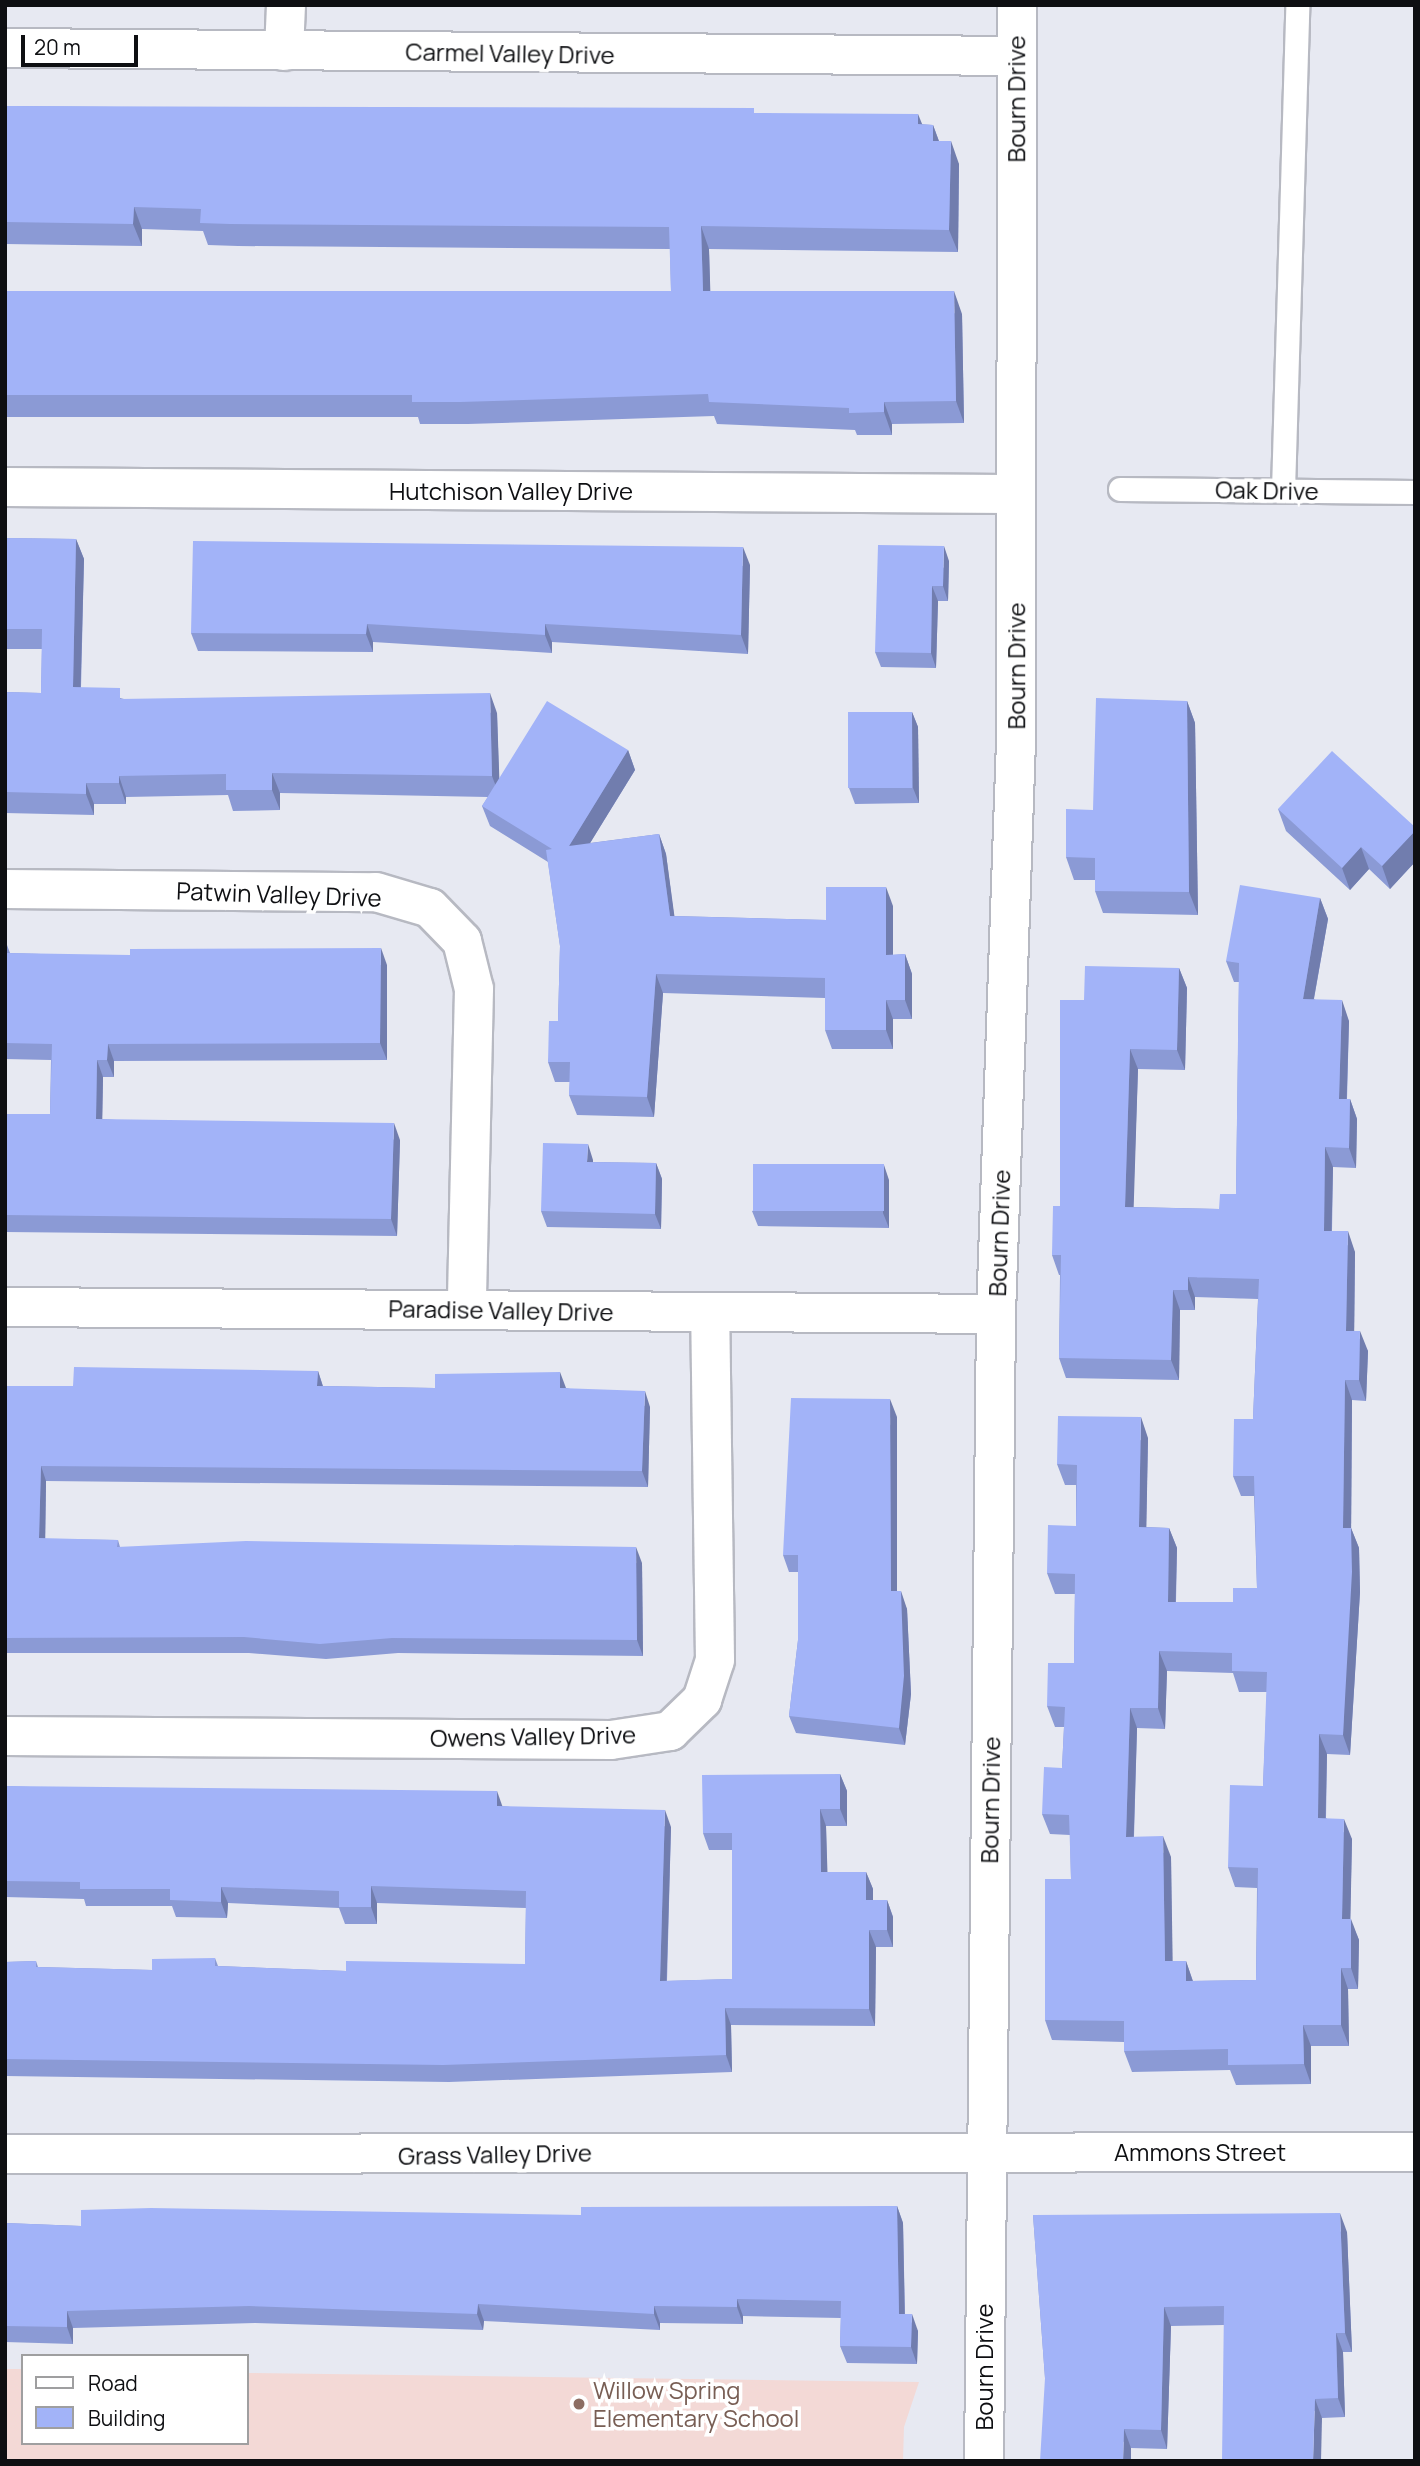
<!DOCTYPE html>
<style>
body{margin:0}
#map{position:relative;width:1420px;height:2466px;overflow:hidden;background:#e7e9f2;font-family:Manrope,sans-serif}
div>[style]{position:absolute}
.education>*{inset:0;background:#f3d9d6}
.roads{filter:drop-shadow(2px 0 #b7b9c2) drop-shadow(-2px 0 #b7b9c2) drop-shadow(0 2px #b7b9c2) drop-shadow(0 -2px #b7b9c2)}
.lane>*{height:23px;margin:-11.5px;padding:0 11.5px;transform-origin:11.5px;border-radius:11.5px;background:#fff}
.street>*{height:38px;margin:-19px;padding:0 19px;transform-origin:19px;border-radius:19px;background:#fff}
.wall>*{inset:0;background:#8b9ad5}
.shaded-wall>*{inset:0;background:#717dae}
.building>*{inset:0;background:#a2b3f8;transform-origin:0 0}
.dots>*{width:19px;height:19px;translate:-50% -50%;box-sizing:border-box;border:4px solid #fff;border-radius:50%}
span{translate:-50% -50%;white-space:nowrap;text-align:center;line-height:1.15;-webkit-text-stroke:7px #fff;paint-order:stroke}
.street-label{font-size:24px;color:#0e0f12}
.education-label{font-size:24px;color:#785e54}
.left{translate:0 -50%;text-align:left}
.frame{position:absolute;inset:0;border:7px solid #0e0f12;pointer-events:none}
.legend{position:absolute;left:21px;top:2354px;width:228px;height:91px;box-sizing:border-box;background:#fff;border:2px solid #9f9fa0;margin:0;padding:9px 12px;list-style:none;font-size:21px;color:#0e0f12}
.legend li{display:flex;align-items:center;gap:14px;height:35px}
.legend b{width:35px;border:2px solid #9f9fa0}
.scale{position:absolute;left:21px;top:35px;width:117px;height:32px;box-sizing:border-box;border:4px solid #0e0f12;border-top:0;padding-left:9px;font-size:21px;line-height:24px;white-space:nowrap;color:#0e0f12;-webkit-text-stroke:5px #fff;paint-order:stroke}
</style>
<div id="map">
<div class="education">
<i style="clip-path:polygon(5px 2369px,23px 2369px,23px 2443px,247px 2443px,247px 2373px,919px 2382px,904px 2427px,903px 2461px,5px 2461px)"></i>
</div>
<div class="roads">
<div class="lane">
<i style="left:1120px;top:489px;width:295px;rotate:0.6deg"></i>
<i style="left:1283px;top:490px;width:485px;rotate:-88.3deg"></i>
</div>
<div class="street">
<i style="left:5px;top:48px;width:1011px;rotate:0.45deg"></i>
<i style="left:284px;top:51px;width:46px;rotate:-87.5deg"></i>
<i style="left:5px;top:487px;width:1011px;rotate:0.4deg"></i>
<i style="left:5px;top:889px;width:371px;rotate:0.5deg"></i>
<i style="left:376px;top:892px;width:56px;rotate:16.5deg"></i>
<i style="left:430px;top:908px;width:46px;rotate:45.9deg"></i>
<i style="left:462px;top:941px;width:49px;rotate:76deg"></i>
<i style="left:474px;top:989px;width:320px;rotate:91.3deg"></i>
<i style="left:5px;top:1307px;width:991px;rotate:0.4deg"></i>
<i style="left:5px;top:1736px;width:606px;rotate:0.38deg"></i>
<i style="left:611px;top:1740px;width:60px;rotate:-8.7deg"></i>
<i style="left:670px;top:1731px;width:45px;rotate:-44.1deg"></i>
<i style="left:702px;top:1700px;width:42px;rotate:-72deg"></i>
<i style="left:715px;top:1660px;width:346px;rotate:-90.8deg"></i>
<i style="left:5px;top:2154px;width:1410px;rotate:-0.08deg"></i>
<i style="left:984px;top:2461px;width:1147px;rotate:-89.4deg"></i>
<i style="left:996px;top:1314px;width:574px;rotate:-88deg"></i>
<i style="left:1016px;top:740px;width:735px;rotate:-89.92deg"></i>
</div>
</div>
<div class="wall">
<i style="clip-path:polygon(5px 106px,757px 113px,933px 125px,939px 141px,959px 164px,958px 252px,709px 249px,710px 291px,962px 314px,964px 423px,892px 424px,892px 435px,857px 435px,855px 430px,717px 424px,714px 416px,468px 424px,420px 424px,418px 417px,5px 417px,5px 291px,671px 291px,670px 249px,238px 246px,208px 245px,203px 231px,142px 229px,142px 246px,5px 244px)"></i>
<i style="clip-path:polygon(5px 538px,76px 539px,84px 559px,81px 688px,124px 699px,497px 713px,499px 779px,628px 750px,635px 770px,590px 843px,659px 834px,666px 854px,674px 916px,826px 920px,893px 906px,893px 955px,905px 954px,912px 974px,912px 1019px,893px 1019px,893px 1049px,832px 1049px,825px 1030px,825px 998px,663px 993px,654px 1117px,577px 1115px,569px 1095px,570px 1082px,555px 1082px,548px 1062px,558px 1021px,560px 946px,548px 862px,490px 826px,482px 806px,488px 797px,280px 793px,280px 810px,233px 811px,228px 795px,126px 797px,126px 804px,94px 804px,94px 815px,5px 813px,5px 692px,41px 693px,42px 649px,5px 649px)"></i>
<i style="clip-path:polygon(949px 561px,948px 601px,938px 601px,936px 668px,881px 667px,875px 652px)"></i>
<i style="clip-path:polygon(750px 565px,748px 654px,552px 642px,552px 653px,373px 642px,373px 652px,198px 651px,191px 633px)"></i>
<i style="clip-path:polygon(1187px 701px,1195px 723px,1198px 915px,1103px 913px,1095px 891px,1095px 880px,1074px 880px,1066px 857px,1093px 810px)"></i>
<i style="clip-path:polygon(912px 712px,918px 727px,919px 803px,855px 804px,849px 788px)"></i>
<i style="clip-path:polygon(1278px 809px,1415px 827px,1415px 862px,1390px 889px,1369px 869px,1350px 890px,1286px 831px)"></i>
<i style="clip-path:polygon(evenodd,1320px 898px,1328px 919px,1314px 999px,1349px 1021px,1347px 1099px,1350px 1099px,1357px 1119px,1356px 1168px,1333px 1167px,1332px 1231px,1355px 1252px,1354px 1331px,1368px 1351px,1366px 1401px,1352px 1400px,1351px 1528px,1359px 1548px,1360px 1592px,1350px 1755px,1327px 1754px,1326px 1818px,1352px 1839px,1350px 1919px,1359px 1940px,1358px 1989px,1348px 1989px,1349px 2046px,1311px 2046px,1311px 2084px,1236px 2085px,1230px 2070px,1132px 2072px,1124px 2051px,1124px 2042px,1052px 2040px,1045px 2020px,1071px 1879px,1070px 1835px,1050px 1834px,1042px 1814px,1062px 1768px,1064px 1727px,1055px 1727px,1047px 1706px,1074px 1663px,1075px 1594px,1055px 1594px,1047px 1573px,1076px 1526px,1076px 1485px,1065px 1485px,1057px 1464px,1148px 1438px,1146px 1527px,1169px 1528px,1177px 1548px,1176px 1602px,1233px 1602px,1257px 1588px,1254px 1496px,1241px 1496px,1233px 1476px,1253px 1419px,1258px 1299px,1195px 1297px,1195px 1310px,1180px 1310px,1179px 1380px,1066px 1378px,1059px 1358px,1060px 1275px,1059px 1275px,1052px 1255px,1060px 1206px,1084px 1000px,1179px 968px,1187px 988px,1185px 1070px,1138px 1069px,1133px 1207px,1219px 1209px,1236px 1194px,1239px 982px,1234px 982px,1226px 961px,1320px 898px,1167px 1671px,1233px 1673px,1239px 1692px,1267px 1692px,1263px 1786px,1228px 1867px,1235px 1887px,1257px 1888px,1256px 1980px,1193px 1981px,1186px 1961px,1172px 1961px,1171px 1857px,1134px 1837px,1137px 1728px,1165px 1729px,1167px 1671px)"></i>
<i style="clip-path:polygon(5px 944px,7px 945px,10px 953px,387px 965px,387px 1060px,114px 1061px,114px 1077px,103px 1077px,102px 1119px,400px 1140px,397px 1236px,5px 1232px,5px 1114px,50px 1114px,51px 1060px,5px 1059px)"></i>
<i style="clip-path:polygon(593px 1160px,593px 1162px,656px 1163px,662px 1179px,661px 1229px,547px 1227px,541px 1211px)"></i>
<i style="clip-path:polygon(889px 1180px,889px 1228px,758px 1226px,752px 1211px)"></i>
<i style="clip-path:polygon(318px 1371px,323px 1386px,435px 1388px,566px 1388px,650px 1407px,648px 1487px,46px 1481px,45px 1539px,118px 1540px,120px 1547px,642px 1563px,643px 1656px,398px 1653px,326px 1659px,249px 1653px,5px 1653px,5px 1538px,7px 1481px,5px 1481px,5px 1386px,73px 1386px)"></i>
<i style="clip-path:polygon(897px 1417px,897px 1591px,907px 1609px,911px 1694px,905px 1745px,796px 1733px,789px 1716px,798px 1640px,798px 1572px,789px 1572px,783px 1555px)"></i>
<i style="clip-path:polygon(840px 1774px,847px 1791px,847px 1826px,826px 1826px,827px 1872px,866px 1872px,873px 1889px,873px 1900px,887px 1900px,893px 1917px,893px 1947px,876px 1947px,875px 2026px,731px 2025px,732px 2072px,449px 2082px,5px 2076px,5px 1962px,36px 1961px,38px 1967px,152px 1970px,215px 1958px,218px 1966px,346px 1971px,525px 1964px,526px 1908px,377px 1903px,377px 1924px,345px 1924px,339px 1908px,228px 1903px,227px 1918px,176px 1917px,172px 1906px,86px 1906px,84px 1899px,5px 1897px,5px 1786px,503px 1806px,671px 1827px,667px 1981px,732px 1979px,732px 1850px,709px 1850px,703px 1833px)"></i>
<i style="clip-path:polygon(897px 2206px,903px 2223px,905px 2314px,918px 2331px,917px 2364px,847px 2363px,840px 2346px,841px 2318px,743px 2316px,743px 2324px,660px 2323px,660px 2330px,484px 2321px,483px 2330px,255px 2323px,73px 2328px,73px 2344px,5px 2342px,5px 2223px,81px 2226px,581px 2215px)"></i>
<i style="clip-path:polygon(1033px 2215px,1347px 2232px,1352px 2352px,1343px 2352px,1345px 2417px,1322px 2418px,1224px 2325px,1171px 2326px,1167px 2449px,1131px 2448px,1045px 2378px)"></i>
</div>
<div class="shaded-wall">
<i style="clip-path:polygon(918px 114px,927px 136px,918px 124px)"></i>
<i style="clip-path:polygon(933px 125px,941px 147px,933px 141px)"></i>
<i style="clip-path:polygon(951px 141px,959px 164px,958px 252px,949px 230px)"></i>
<i style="clip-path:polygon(134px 207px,142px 229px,142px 246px,133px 224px)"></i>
<i style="clip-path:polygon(701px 226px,709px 249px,711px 313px,703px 291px)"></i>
<i style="clip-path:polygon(954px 291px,962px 314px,964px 423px,956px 401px)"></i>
<i style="clip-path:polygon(884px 402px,892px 424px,892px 435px,884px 412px)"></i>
<i style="clip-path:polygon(76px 539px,84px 559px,80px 708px,73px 687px)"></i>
<i style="clip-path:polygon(944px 546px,949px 561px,948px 601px,943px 586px)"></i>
<i style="clip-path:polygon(743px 547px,750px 565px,748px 654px,741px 635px)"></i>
<i style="clip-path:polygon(932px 586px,938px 601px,936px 668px,931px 653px)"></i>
<i style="clip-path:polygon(367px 624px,373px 642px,373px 652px,366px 634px)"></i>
<i style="clip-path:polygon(545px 624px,552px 642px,552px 653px,545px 635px)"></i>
<i style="clip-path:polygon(490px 693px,497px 713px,500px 797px,492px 776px)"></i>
<i style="clip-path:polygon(1187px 701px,1195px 723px,1198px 915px,1189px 892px)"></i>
<i style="clip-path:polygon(912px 712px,918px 727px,919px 803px,913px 788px)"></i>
<i style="clip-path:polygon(628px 750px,635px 770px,576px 866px,569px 846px)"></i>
<i style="clip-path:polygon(272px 773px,280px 793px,280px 810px,272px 790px)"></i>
<i style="clip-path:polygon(119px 776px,126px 797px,126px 804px,119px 783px)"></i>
<i style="clip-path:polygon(86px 783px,94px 804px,94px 815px,86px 794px)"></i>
<i style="clip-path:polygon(1415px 831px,1415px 862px,1390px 889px,1382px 866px)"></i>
<i style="clip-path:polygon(659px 834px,666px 854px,677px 935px,670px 916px)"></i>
<i style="clip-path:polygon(1361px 847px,1369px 869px,1350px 890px,1342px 868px)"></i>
<i style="clip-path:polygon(886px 887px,893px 906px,893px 975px,886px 955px)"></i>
<i style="clip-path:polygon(1320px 898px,1328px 919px,1310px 1020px,1303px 999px)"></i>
<i style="clip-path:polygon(381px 948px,387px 965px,387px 1060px,380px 1043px)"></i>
<i style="clip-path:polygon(905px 954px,912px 974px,912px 1019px,905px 1000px)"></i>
<i style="clip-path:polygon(1179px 968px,1187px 988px,1185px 1070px,1177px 1050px)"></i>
<i style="clip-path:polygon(656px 974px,663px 993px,654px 1117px,647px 1097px)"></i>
<i style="clip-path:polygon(886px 1000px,893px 1019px,893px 1049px,886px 1030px)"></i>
<i style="clip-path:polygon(1342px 1000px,1349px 1021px,1346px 1119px,1339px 1099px)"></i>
<i style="clip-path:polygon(108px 1044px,114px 1061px,114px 1077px,107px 1060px)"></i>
<i style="clip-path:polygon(1130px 1049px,1138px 1069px,1133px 1228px,1125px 1207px)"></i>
<i style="clip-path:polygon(97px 1060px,103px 1077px,102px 1136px,96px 1119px)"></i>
<i style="clip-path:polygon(1350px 1099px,1357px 1119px,1356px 1168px,1349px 1148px)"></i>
<i style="clip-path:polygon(394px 1123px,400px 1140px,397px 1236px,391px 1219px)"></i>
<i style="clip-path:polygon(588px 1144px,593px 1160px,593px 1177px,587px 1162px)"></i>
<i style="clip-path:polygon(1325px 1147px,1333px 1167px,1331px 1251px,1324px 1231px)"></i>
<i style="clip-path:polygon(656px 1163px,662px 1179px,661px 1229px,655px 1214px)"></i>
<i style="clip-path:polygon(884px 1165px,889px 1180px,889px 1228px,883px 1213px)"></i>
<i style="clip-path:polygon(1348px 1231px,1355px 1252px,1354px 1351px,1346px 1331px)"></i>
<i style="clip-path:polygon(1188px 1277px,1195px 1297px,1195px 1310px,1188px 1290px)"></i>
<i style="clip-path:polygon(1173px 1290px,1180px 1310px,1179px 1380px,1171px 1360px)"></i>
<i style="clip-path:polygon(1360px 1331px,1368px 1351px,1366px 1401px,1359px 1380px)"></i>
<i style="clip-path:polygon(318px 1371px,323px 1387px,317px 1386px)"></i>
<i style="clip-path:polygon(560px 1372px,566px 1388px,560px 1388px)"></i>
<i style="clip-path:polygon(1345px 1380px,1352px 1400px,1351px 1549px,1343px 1528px)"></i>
<i style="clip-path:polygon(645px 1391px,650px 1407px,648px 1487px,642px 1471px)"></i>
<i style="clip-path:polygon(890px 1399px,897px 1417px,897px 1609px,891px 1591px)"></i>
<i style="clip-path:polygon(1141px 1417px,1148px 1438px,1146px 1548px,1139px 1527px)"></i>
<i style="clip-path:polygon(41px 1466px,46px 1481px,45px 1554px,39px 1538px)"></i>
<i style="clip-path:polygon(1169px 1528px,1177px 1548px,1175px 1623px,1168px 1602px)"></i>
<i style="clip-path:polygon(1351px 1528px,1359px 1548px,1360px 1592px,1350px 1755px,1343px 1735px)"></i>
<i style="clip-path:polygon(636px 1547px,642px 1563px,643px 1656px,637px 1640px)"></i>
<i style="clip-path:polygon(901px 1591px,907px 1609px,911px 1694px,905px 1745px,899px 1728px)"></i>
<i style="clip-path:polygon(1159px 1651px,1167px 1671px,1165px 1729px,1158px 1708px)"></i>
<i style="clip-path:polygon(1130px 1708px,1137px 1728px,1133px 1858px,1126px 1837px)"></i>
<i style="clip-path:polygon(1319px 1734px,1327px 1754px,1325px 1839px,1318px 1818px)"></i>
<i style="clip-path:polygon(840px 1774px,847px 1791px,847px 1826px,840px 1809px)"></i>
<i style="clip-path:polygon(497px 1791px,503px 1808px,497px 1806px)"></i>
<i style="clip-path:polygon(820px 1809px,826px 1826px,828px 1889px,821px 1872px)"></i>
<i style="clip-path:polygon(665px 1810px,671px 1827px,666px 1998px,660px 1981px)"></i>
<i style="clip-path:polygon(1344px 1819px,1352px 1839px,1350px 1940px,1342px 1919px)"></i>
<i style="clip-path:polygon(1163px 1836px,1171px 1857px,1173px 1982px,1165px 1961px)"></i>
<i style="clip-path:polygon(866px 1872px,873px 1889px,873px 1917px,866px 1900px)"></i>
<i style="clip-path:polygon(371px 1886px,377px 1903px,377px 1924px,371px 1907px)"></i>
<i style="clip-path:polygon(221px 1887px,228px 1903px,227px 1918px,221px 1902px)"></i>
<i style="clip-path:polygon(887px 1900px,893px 1917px,893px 1947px,887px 1930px)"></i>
<i style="clip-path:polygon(1351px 1919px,1359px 1940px,1358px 1989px,1351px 1968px)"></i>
<i style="clip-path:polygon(869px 1930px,876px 1947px,875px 2026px,869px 2009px)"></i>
<i style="clip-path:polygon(1186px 1961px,1193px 1982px,1186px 1981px)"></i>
<i style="clip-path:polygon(1341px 1968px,1348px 1989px,1349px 2046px,1341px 2025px)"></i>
<i style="clip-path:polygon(725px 2008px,731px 2025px,732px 2072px,726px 2055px)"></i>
<i style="clip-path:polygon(1303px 2025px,1311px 2046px,1311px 2084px,1304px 2064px)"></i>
<i style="clip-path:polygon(897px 2206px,903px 2223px,905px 2331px,899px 2314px)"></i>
<i style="clip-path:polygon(1340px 2213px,1347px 2232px,1352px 2352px,1345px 2333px)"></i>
<i style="clip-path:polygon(737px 2299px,743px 2316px,743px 2324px,737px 2307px)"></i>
<i style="clip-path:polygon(478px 2304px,484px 2321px,483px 2330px,477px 2314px)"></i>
<i style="clip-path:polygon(654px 2306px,660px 2323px,660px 2330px,654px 2314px)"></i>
<i style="clip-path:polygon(1164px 2307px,1171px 2326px,1167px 2449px,1161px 2430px)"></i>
<i style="clip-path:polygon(67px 2311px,73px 2328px,73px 2344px,67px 2327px)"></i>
<i style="clip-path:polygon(912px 2314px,918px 2331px,917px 2364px,911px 2347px)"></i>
<i style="clip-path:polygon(1336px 2333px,1343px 2352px,1345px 2417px,1338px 2398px)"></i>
<i style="clip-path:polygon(1315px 2399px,1322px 2418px,1321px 2461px,1313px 2461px)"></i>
<i style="clip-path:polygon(1124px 2429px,1131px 2448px,1131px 2461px,1123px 2461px)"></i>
</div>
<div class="building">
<i style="clip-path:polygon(5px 106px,754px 108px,754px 113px,918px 114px,918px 124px,933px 125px,933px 141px,951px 141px,949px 230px,701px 226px,703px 291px,954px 291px,956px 401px,884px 402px,884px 412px,849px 413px,849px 408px,709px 402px,708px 394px,460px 402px,412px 402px,412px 395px,5px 395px,5px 291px,671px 291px,669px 227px,230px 224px,200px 223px,201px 209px,134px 207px,133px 224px,5px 222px)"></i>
<i style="clip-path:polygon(5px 538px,76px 539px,73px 687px,120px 688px,120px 699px,490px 693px,492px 776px,272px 773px,272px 790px,226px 790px,226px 774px,119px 776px,119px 783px,86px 783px,86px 794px,5px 792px,5px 692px,41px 693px,42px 629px,5px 629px)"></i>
<i style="clip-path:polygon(193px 541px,743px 547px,741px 635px,545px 624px,545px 635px,367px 624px,366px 634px,191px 633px)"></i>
<i style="clip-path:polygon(878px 545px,944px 546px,943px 586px,932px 586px,931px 653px,875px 652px)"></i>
<i style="clip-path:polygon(1096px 698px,1187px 701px,1189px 892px,1095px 891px,1095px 858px,1066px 857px,1066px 809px,1093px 810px)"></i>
<i style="clip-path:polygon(547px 701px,628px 750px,569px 846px,659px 834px,670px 916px,826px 920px,826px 887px,886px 887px,886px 955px,905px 954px,905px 1000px,886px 1000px,886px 1030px,825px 1030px,825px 978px,656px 974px,647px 1097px,569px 1095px,570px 1062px,548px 1062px,549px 1021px,558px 1021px,560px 946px,546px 850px,552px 849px,482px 806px)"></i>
<i style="left:848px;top:712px;width:64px;height:76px"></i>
<i style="clip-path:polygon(1332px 751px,1415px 827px,1415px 831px,1382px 866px,1361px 847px,1342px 868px,1278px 809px)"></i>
<i style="clip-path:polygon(evenodd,1240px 885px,1320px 898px,1303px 999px,1342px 1000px,1339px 1099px,1350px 1099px,1349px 1148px,1325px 1147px,1324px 1231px,1348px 1231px,1346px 1331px,1360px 1331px,1359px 1380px,1345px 1380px,1343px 1528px,1351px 1528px,1352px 1572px,1343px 1735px,1319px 1734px,1318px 1818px,1344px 1819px,1342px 1919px,1351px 1919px,1351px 1968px,1341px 1968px,1341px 2025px,1303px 2025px,1304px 2064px,1228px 2065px,1228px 2049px,1124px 2051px,1124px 2021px,1045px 2020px,1045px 1879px,1071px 1879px,1069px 1815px,1042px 1814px,1044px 1767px,1062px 1768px,1065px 1707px,1047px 1706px,1048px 1663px,1074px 1663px,1075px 1574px,1047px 1573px,1048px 1525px,1076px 1526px,1077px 1465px,1057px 1464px,1058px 1416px,1141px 1417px,1139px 1527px,1169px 1528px,1168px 1602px,1233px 1602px,1233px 1588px,1257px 1588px,1254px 1476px,1233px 1476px,1234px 1419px,1253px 1419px,1259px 1279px,1188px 1277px,1188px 1290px,1173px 1290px,1171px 1360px,1059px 1358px,1061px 1255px,1052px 1255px,1053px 1206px,1060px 1206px,1060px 1000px,1084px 1000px,1085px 966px,1179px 968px,1177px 1050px,1130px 1049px,1125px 1207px,1219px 1209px,1220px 1194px,1236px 1194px,1239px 963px,1226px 961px,1240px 885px,1159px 1651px,1232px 1653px,1232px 1671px,1267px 1672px,1263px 1786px,1230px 1785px,1228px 1867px,1258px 1868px,1256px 1980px,1186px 1981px,1186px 1961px,1165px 1961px,1163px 1836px,1126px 1837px,1130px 1708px,1158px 1708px,1159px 1651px)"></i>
<i style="clip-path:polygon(5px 944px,7px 945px,7px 953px,130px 955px,130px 949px,381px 948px,380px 1043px,108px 1044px,107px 1060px,97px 1060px,96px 1119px,394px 1123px,391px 1219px,5px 1215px,5px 1114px,50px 1114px,52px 1044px,5px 1043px)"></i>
<i style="clip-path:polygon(543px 1143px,588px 1144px,587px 1162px,656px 1163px,655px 1214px,541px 1211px)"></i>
<i style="left:753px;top:1164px;width:131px;height:47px"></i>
<i style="clip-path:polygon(74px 1367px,318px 1371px,317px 1386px,435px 1388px,435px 1374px,560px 1372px,560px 1388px,645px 1391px,642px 1471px,41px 1466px,39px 1538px,118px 1540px,117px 1547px,246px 1541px,636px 1547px,637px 1640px,392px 1638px,320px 1644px,244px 1637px,5px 1638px,5px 1538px,7px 1466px,5px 1466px,5px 1386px,73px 1386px)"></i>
<i style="clip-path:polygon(791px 1398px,890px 1399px,891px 1591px,901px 1591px,904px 1676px,899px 1728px,789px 1716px,798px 1640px,798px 1555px,783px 1555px)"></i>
<i style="clip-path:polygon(840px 1774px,840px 1809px,820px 1809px,821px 1872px,866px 1872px,866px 1900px,887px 1900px,887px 1930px,869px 1930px,869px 2009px,725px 2008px,726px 2055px,443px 2065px,5px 2059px,5px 1962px,36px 1961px,36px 1967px,152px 1970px,152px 1959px,215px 1958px,215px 1966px,346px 1971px,346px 1961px,525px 1964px,526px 1891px,371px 1886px,371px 1907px,339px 1907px,339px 1891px,221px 1887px,221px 1902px,170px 1900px,170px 1889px,80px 1889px,80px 1882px,5px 1881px,5px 1786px,497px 1791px,497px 1806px,665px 1810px,660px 1981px,732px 1979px,732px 1833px,703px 1833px,702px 1775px)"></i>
<i style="clip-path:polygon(897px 2206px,899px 2314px,912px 2314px,911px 2347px,840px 2346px,841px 2301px,737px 2299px,737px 2307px,654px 2306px,654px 2314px,478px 2304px,477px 2314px,249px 2306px,67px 2311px,67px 2327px,5px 2326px,5px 2223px,81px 2226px,81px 2210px,151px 2208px,581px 2215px,581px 2207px)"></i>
<i style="clip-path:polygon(1340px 2213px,1345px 2333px,1336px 2333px,1338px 2398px,1315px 2399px,1313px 2461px,1222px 2461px,1224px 2306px,1164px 2307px,1161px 2430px,1124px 2429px,1123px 2461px,1040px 2461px,1045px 2378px,1033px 2215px)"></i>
</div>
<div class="dots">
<i style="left:579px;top:2404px;background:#8d6e63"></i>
</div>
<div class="street-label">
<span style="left:510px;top:53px;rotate:1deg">Carmel Valley Drive</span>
<span style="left:1016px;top:99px;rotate:-90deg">Bourn Drive</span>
<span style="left:1267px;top:490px;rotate:1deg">Oak Drive</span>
<span style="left:511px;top:491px">Hutchison Valley Drive</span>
<span style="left:1016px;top:666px;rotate:-90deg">Bourn Drive</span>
<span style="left:279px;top:894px;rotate:2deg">Patwin Valley Drive</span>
<span style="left:999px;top:1233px;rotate:-88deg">Bourn Drive</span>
<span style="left:501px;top:1310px;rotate:1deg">Paradise Valley Drive</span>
<span style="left:533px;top:1736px;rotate:-1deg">Owens Valley Drive</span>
<span style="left:990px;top:1800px;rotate:-89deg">Bourn Drive</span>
<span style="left:1200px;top:2152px">Ammons Street</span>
<span style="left:495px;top:2154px;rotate:-1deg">Grass Valley Drive</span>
<span style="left:984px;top:2367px;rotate:-90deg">Bourn Drive</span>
</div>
<div class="education-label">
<span class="left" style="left:593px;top:2404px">Willow Spring<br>Elementary School</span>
</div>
<div class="frame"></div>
<ul class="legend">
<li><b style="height:9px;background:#fff"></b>Road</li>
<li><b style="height:19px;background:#a2b3f8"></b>Building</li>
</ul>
<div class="scale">20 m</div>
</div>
